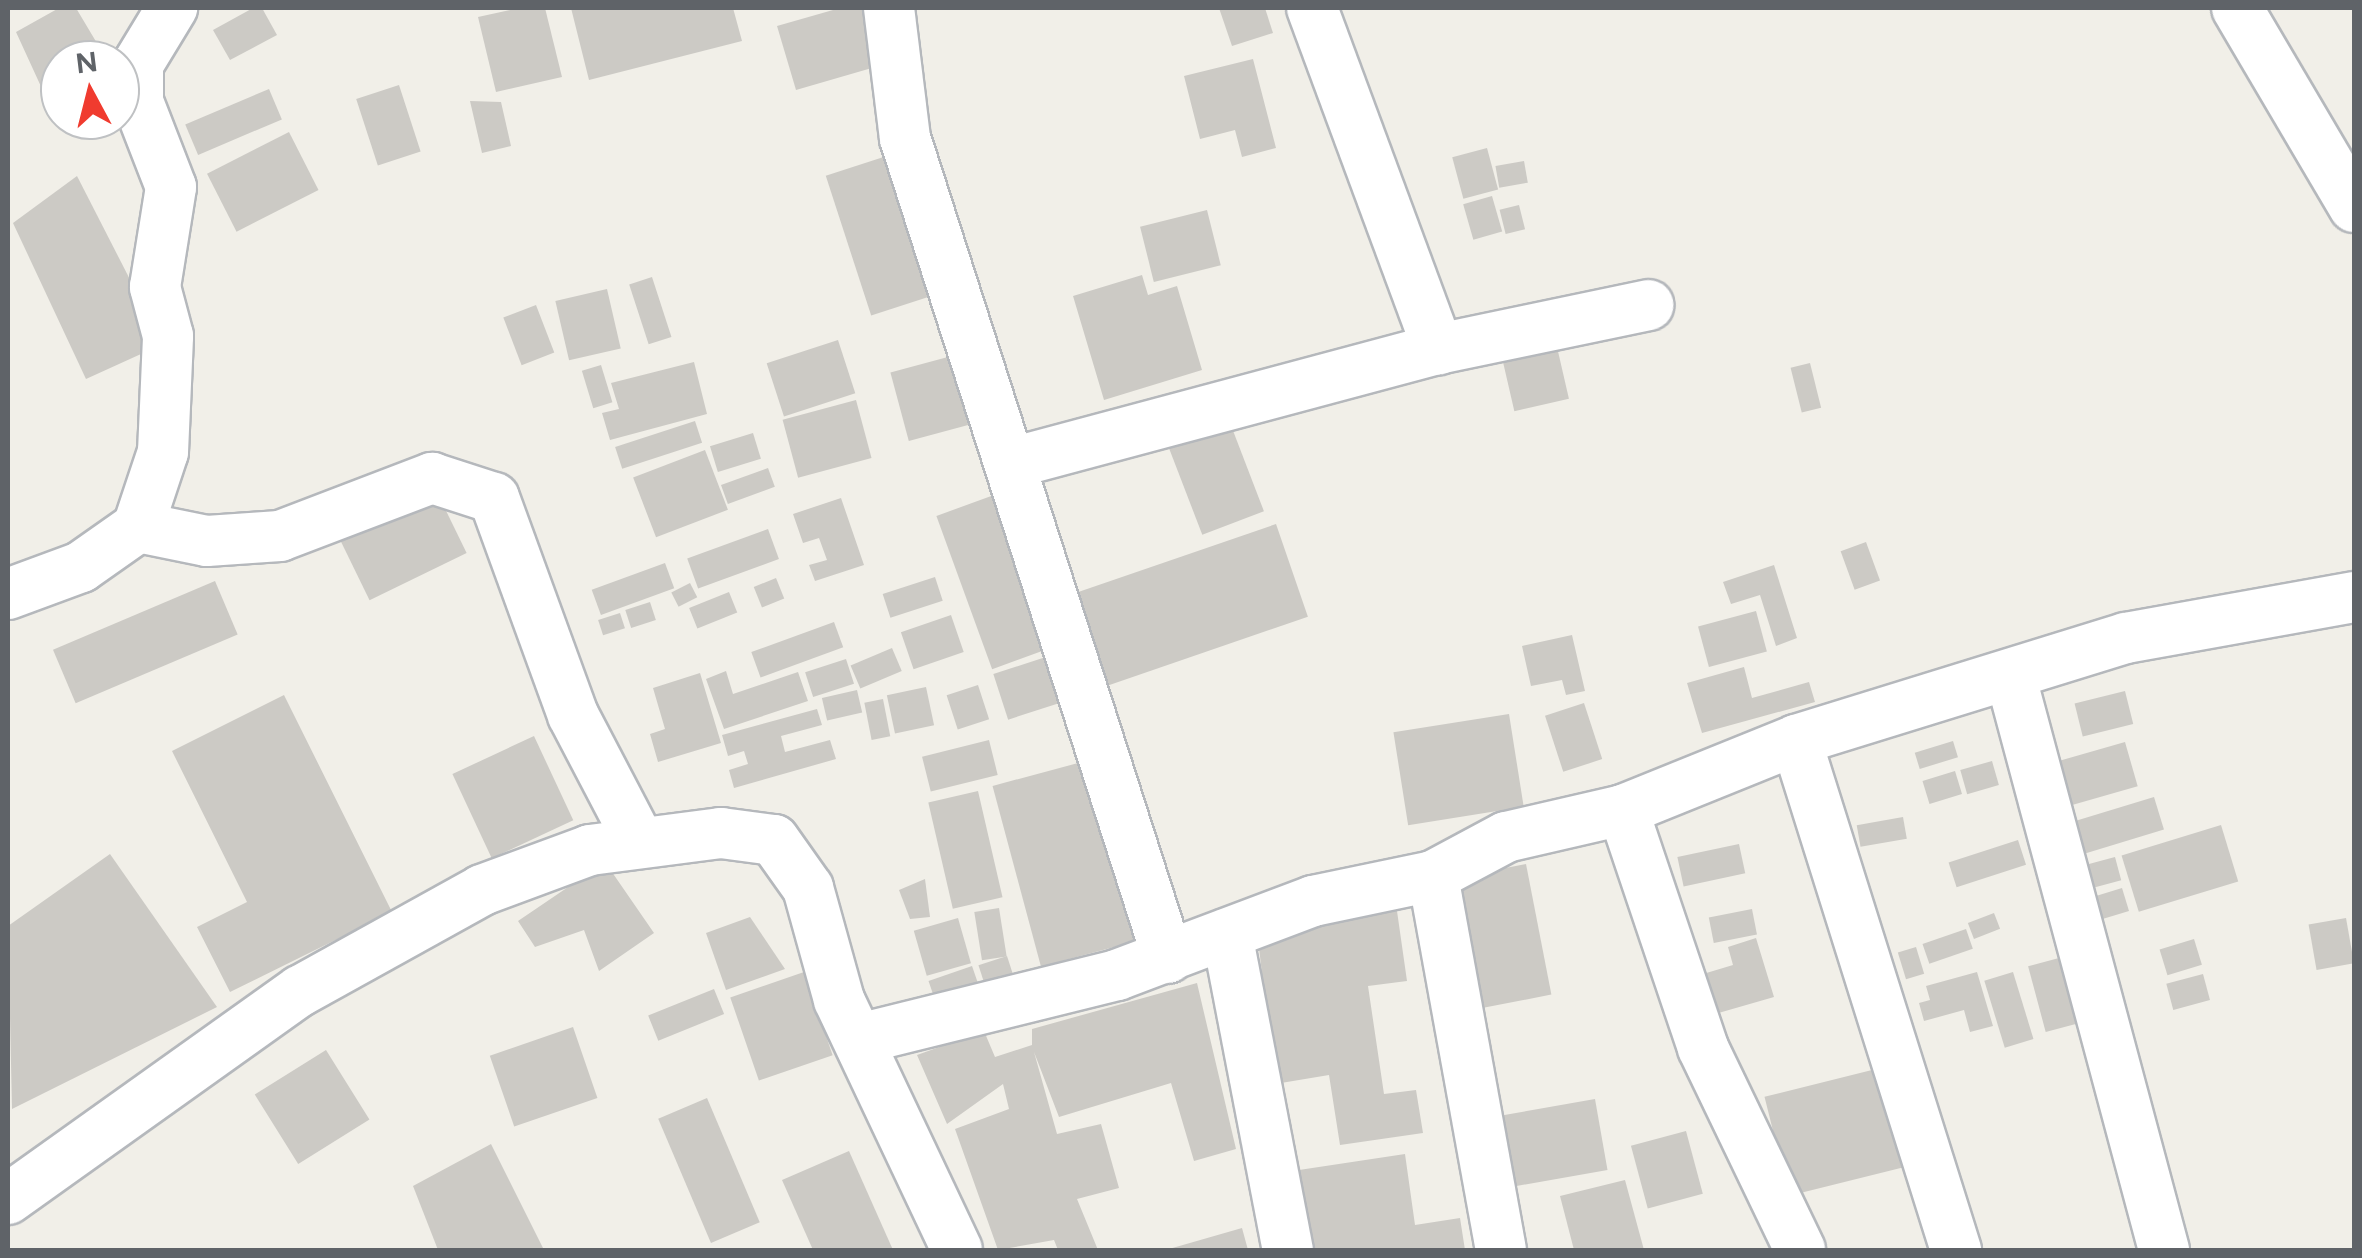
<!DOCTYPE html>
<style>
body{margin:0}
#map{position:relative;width:2362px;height:1258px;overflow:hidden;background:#f1efe8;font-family:Figtree,sans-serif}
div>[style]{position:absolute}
.building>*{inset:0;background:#cccac5;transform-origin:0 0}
.roads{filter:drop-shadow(2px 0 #b5b8bc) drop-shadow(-2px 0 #b5b8bc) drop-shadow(0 2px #b5b8bc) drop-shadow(0 -2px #b5b8bc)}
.minor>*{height:50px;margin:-25px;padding:0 25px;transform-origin:25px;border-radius:25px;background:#fff}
span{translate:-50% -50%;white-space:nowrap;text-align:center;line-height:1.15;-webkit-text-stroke:8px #fff;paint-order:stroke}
.frame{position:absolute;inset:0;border:10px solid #5f6368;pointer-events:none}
.north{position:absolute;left:40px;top:40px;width:100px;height:100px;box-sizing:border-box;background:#fff;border:2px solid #bfc1c3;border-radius:50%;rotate:353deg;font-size:28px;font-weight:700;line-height:40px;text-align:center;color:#5f6368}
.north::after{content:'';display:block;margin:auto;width:35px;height:45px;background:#f03b2f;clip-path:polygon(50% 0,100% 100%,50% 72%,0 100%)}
</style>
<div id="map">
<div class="building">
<i style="clip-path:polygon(59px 8px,76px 8px,107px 60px,60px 60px,60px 128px,16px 32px)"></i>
<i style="clip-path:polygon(253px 8px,262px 8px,277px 35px,230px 60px,213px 30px)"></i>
<i style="clip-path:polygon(519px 8px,545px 8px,562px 77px,496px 92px,478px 17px)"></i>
<i style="clip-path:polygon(571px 8px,733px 8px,742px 41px,589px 80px)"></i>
<i style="clip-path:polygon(840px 8px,872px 8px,889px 63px,796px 90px,777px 26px)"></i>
<i style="clip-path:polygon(1219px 8px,1265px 8px,1273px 33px,1232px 46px)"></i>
<i style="clip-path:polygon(1253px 59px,1276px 148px,1242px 157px,1235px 130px,1200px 139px,1184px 76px)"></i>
<i style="left:399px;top:85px;width:70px;height:45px;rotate:72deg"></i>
<i style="left:269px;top:89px;width:33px;height:91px;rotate:67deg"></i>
<i style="clip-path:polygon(470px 101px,501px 102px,511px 146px,482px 153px)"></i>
<i style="left:289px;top:132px;width:65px;height:92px;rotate:63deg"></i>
<i style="left:1487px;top:148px;width:43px;height:36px;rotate:75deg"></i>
<i style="left:899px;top:152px;width:147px;height:77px;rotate:72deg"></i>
<i style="left:1524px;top:161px;width:22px;height:29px;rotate:80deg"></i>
<i style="clip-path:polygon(77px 176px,163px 344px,86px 379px,13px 223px)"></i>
<i style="left:1492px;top:196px;width:37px;height:30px;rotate:74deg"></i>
<i style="left:1519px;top:205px;width:25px;height:20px;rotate:76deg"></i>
<i style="left:1207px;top:210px;width:57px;height:69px;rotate:76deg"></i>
<i style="clip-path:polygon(1142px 275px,1148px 295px,1177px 286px,1202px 370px,1104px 400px,1073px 296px)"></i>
<i style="left:652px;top:277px;width:63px;height:24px;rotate:72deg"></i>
<i style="left:607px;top:289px;width:61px;height:53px;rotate:77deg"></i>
<i style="left:536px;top:305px;width:51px;height:35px;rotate:69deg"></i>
<i style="left:838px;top:340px;width:56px;height:75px;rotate:72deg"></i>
<i style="left:1557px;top:347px;width:53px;height:56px;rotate:77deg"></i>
<i style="left:959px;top:354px;width:71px;height:71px;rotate:75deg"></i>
<i style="clip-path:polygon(694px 362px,707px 414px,610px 440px,602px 413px,619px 409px,611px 383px)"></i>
<i style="left:1810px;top:363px;width:46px;height:20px;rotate:76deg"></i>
<i style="left:601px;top:365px;width:39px;height:20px;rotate:73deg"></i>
<i style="left:856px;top:400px;width:60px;height:76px;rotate:75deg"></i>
<i style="left:1227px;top:415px;width:103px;height:66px;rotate:69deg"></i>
<i style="left:695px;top:421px;width:23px;height:84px;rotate:72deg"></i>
<i style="left:753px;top:433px;width:27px;height:45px;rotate:73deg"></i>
<i style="left:705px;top:450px;width:64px;height:77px;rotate:69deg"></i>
<i style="left:768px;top:468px;width:20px;height:50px;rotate:70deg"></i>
<i style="left:432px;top:482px;width:79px;height:108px;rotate:64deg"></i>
<i style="left:1005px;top:491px;width:163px;height:73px;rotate:70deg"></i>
<i style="clip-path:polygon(841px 498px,864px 565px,815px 581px,809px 565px,827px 560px,819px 538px,803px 543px,793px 514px)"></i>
<i style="left:1276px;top:524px;width:98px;height:216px;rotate:71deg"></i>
<i style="left:768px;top:529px;width:32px;height:86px;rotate:70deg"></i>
<i style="left:1866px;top:542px;width:41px;height:27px;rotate:70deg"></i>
<i style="left:665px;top:563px;width:27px;height:78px;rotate:70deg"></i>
<i style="clip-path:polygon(1774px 565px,1797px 638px,1776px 646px,1760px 595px,1731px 604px,1723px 582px)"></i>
<i style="left:935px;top:577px;width:25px;height:55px;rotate:72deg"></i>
<i style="left:776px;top:578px;width:22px;height:24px;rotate:68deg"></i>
<i style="left:215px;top:581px;width:58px;height:176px;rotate:67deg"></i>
<i style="left:690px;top:583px;width:16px;height:21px;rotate:63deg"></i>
<i style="left:729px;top:592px;width:22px;height:43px;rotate:68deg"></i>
<i style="left:650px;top:602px;width:19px;height:26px;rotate:72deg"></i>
<i style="left:1756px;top:611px;width:42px;height:60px;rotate:75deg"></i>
<i style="left:620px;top:613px;width:16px;height:23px;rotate:72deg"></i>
<i style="left:951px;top:615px;width:39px;height:53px;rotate:71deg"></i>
<i style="left:834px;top:622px;width:27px;height:88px;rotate:70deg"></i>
<i style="clip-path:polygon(1572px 635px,1585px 691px,1566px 695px,1562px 680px,1531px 686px,1522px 646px)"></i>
<i style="left:892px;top:648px;width:25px;height:45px;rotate:67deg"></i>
<i style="left:1058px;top:653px;width:48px;height:68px;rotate:72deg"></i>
<i style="left:846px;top:659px;width:26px;height:43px;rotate:72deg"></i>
<i style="clip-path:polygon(1744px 667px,1752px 698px,1809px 682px,1815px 702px,1702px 733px,1687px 683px)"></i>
<i style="clip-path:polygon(726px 671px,733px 694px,798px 672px,808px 701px,724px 729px,706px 679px)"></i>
<i style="clip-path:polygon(700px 673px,721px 743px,658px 762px,650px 734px,665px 729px,653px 688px)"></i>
<i style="left:978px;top:685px;width:36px;height:33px;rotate:72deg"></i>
<i style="left:926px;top:687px;width:39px;height:40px;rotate:78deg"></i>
<i style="left:857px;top:690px;width:23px;height:36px;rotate:77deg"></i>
<i style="left:2125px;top:691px;width:34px;height:52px;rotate:76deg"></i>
<i style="clip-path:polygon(284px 695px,392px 912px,230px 992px,197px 927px,247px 902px,172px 751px)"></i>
<i style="left:883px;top:699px;width:38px;height:19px;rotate:79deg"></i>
<i style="left:1584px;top:703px;width:59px;height:41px;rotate:72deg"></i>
<i style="clip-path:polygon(817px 709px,822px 725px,781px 736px,785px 752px,830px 740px,836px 759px,734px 788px,729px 770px,748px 764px,744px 751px,728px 756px,722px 735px)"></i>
<i style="left:1509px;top:714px;width:94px;height:117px;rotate:81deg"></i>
<i style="left:534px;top:736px;width:93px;height:90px;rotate:65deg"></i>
<i style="left:989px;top:740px;width:36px;height:69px;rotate:76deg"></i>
<i style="left:1953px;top:741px;width:17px;height:40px;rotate:73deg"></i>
<i style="left:2125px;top:742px;width:46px;height:80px;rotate:74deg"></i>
<i style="left:1093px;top:759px;width:187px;height:104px;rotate:75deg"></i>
<i style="left:1992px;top:761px;width:25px;height:33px;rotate:74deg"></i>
<i style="left:1955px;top:771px;width:24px;height:34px;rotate:73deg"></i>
<i style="left:978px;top:791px;width:109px;height:51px;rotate:77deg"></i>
<i style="left:2154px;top:797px;width:34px;height:97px;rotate:73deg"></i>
<i style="left:1903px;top:817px;width:22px;height:47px;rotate:80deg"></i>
<i style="left:2221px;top:825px;width:59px;height:104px;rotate:73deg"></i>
<i style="left:2018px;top:840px;width:26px;height:73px;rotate:72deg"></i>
<i style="left:1739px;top:844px;width:30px;height:63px;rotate:78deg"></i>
<i style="clip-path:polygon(110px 854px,217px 1007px,12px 1109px,8px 926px)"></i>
<i style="left:2115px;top:857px;width:24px;height:53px;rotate:75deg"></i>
<i style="clip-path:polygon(605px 862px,654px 933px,599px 971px,584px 930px,535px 947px,518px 921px)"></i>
<i style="left:1526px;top:864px;width:133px;height:89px;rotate:79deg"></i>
<i style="clip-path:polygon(925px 879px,930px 917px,910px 919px,899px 890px)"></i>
<i style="left:2122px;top:888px;width:24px;height:51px;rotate:73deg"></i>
<i style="left:999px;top:908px;width:49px;height:25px;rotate:81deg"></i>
<i style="left:1752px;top:909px;width:26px;height:44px;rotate:79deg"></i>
<i style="clip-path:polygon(1397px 911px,1407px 981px,1368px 986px,1384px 1094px,1416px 1090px,1423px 1133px,1340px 1145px,1329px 1075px,1275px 1084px,1257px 931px)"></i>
<i style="left:1994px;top:913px;width:17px;height:28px;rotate:69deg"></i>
<i style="clip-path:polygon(750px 917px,785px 969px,726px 990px,706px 933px)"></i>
<i style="left:958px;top:918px;width:47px;height:46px;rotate:74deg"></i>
<i style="left:2346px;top:918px;width:46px;height:38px;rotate:80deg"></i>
<i style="left:1966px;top:929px;width:21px;height:46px;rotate:71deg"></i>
<i style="clip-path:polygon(1756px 938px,1774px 997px,1715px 1014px,1703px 974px,1733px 965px,1728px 947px)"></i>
<i style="left:2194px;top:939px;width:27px;height:36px;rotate:73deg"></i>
<i style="left:1916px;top:947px;width:28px;height:19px;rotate:73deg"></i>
<i style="left:1007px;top:956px;width:22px;height:30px;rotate:72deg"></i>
<i style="left:2059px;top:958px;width:68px;height:32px;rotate:75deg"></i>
<i style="left:972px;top:966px;width:21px;height:46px;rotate:71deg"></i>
<i style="left:804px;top:972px;width:88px;height:78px;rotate:71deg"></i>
<i style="clip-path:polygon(1977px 972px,1993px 1026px,1970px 1032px,1964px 1010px,1924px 1021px,1919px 1003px,1930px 1000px,1926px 986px)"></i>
<i style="left:2013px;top:972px;width:70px;height:30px;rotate:73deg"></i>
<i style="left:2203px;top:974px;width:27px;height:38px;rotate:75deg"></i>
<i style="clip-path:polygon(1197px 983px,1236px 1149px,1194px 1161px,1171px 1083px,1059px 1117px,1034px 1052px,1057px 1134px,1101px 1124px,1119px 1188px,1077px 1199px,1098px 1250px,1058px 1250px,1054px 1240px,998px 1250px,955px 1129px,1009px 1109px,1003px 1084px,947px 1124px,917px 1055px,984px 1031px,995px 1057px,1032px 1045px,1032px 1029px)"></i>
<i style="left:714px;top:989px;width:27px;height:71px;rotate:68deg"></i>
<i style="left:573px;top:1027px;width:75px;height:88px;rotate:71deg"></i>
<i style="left:326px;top:1050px;width:82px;height:84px;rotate:58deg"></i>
<i style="left:1880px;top:1068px;width:102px;height:119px;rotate:76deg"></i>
<i style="left:707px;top:1098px;width:135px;height:53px;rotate:67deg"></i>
<i style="left:1595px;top:1099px;width:72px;height:105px;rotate:80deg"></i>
<i style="left:1686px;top:1131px;width:65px;height:57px;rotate:75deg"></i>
<i style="clip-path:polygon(491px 1144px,544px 1250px,438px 1250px,413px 1186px)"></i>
<i style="clip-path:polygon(849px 1151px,893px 1250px,813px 1250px,782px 1180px)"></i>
<i style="clip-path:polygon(1405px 1154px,1415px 1225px,1460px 1218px,1465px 1250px,1310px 1250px,1299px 1170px)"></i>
<i style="clip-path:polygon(1625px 1180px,1644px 1250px,1574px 1250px,1560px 1196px)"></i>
<i style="clip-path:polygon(1242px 1228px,1248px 1250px,1169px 1250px,1169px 1249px)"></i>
</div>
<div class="roads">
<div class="minor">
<i style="left:889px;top:8px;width:131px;rotate:83deg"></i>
<i style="left:905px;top:138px;width:861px;rotate:72.22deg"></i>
<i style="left:1312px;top:8px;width:364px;rotate:69.7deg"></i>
<i style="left:2237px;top:8px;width:231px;rotate:59.5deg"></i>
<i style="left:1012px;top:463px;width:441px;rotate:-15deg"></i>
<i style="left:1438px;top:349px;width:215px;rotate:-11.8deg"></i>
<i style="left:138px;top:527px;width:70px;rotate:11.5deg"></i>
<i style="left:207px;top:541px;width:73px;rotate:-3.9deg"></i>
<i style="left:280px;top:536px;width:163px;rotate:-20.9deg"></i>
<i style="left:432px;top:478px;width:65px;rotate:17.9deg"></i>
<i style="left:494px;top:498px;width:231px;rotate:70deg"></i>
<i style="left:573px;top:715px;width:144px;rotate:62.4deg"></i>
<i style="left:8px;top:594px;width:78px;rotate:-20.3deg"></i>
<i style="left:81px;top:567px;width:70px;rotate:-35.1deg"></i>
<i style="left:138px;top:527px;width:79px;rotate:-71.6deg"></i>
<i style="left:163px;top:452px;width:116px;rotate:-87.5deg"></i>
<i style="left:168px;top:336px;width:51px;rotate:-104.9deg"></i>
<i style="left:155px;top:287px;width:101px;rotate:-80.9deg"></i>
<i style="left:171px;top:187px;width:91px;rotate:-111.2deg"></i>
<i style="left:138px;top:102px;width:38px;rotate:-90deg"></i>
<i style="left:138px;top:64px;width:66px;rotate:-58.7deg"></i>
<i style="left:2011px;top:678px;width:592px;rotate:75.02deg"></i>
<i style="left:1796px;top:740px;width:535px;rotate:72.58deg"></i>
<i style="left:1623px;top:810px;width:251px;rotate:71.4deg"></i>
<i style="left:1703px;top:1048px;width:224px;rotate:64.3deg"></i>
<i style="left:1433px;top:876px;width:380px;rotate:79.7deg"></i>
<i style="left:1227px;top:934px;width:322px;rotate:79.1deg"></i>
<i style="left:859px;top:1039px;width:266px;rotate:-13.9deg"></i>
<i style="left:1117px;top:975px;width:210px;rotate:-20.7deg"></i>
<i style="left:1313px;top:901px;width:123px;rotate:-11.8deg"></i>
<i style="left:1433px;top:876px;width:83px;rotate:-28.1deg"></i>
<i style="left:1506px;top:837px;width:120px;rotate:-13deg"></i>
<i style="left:1623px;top:810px;width:187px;rotate:-22deg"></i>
<i style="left:1796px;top:740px;width:345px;rotate:-17.2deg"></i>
<i style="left:2126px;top:638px;width:232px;rotate:-10.2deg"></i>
<i style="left:8px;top:1199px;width:359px;rotate:-35.5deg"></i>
<i style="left:300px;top:991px;width:208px;rotate:-29deg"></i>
<i style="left:482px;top:890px;width:115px;rotate:-20.3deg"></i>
<i style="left:590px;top:850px;width:132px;rotate:-7.4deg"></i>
<i style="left:721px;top:833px;width:53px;rotate:7.5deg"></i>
<i style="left:774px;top:840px;width:59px;rotate:54.7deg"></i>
<i style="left:808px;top:888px;width:116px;rotate:74.5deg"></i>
<i style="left:839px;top:1000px;width:276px;rotate:64.7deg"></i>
</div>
</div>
<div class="frame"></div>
<div class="north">N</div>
</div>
